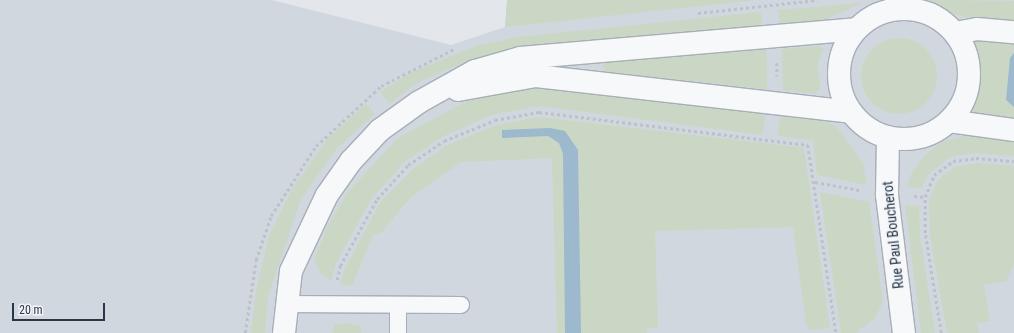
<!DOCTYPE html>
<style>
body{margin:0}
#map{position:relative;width:1014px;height:333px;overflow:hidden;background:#e3e7ec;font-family:"Roboto Condensed",sans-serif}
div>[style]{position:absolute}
.built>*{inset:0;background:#d1d7de}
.green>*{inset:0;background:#cad7c4}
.round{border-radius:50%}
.water>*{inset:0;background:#9cb9ce}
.path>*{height:2.5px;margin-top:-1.25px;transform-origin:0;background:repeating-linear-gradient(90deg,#bdc2c8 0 3px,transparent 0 6px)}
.roads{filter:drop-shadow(1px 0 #a7aeb7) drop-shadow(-1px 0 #a7aeb7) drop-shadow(0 1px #a7aeb7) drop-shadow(0 -1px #a7aeb7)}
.lane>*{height:16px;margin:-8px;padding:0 8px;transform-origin:8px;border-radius:8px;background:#f6f8fa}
.street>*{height:22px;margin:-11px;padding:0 11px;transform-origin:11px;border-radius:11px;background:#f6f8fa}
.street>.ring{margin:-11px;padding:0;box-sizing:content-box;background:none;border:22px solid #f6f8fa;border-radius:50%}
span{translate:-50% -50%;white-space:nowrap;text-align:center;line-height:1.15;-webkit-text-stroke:3.5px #f3f6f9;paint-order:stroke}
.street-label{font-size:14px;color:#293646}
.scale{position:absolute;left:12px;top:303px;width:93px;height:18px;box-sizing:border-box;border:2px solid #293646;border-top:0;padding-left:5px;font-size:12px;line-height:14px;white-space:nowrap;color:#293646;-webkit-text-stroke:3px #f3f6f9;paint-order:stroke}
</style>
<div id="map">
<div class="built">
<i style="clip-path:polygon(0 0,272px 0,451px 45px,505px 27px,507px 0,1014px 0,1014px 333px,0 333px)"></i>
</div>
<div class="green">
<i style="clip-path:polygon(507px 0,756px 0,505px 27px)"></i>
<i style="clip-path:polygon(929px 0,1014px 1px,1014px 23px,975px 20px,952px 13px)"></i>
<i style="clip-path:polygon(862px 3px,820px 22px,780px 25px,778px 10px)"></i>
<i style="clip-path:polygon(761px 12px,763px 26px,492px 56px,453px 67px,417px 83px,389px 104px,380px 92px,410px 73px,476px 46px,518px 37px)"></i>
<i class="round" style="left:861px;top:38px;width:76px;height:76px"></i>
<i style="clip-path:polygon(976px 38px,1014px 42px,1014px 121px,971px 112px,981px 75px,973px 43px)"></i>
<i style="clip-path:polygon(818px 46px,823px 48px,818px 64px,820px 89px,815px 94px,783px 90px,782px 49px)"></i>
<i style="clip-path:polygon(767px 49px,767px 89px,607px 72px,602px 66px,606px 61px)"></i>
<i style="clip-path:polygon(533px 87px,562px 87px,765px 113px,763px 135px,539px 106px,491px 115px,442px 137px,406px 161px,372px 198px,336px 263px,331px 281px,320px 273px,314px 259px,328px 226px,347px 193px,398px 138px,463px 103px,493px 92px)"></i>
<i style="clip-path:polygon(366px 104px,375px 114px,337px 148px,301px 199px,268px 296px,265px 333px,251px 333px,256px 291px,269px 236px,292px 189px,328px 138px)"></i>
<i style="clip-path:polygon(780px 114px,818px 119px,836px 126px,863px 163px,867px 185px,817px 175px,813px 140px,778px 136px)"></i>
<i style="clip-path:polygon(539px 117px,804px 148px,830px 328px,810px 330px,806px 324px,793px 227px,655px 231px,658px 328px,647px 328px,647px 333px,557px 333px,552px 158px,461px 162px,410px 198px,382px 232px,373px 235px,352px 286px,340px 284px,345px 268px,381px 201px,412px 170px,447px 145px,497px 125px)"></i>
<i style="clip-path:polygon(968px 135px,1014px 140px,1014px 156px,976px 153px,950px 157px,929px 174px,921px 188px,907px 187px,912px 172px,926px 154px,943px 142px)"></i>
<i style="clip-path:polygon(977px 163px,1014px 166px,1014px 263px,1007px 281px,984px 285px,990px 321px,977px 323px,979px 333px,947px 333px,930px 235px,929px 199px,938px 180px,954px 167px)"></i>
<i style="clip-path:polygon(820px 192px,869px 202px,883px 302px,875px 318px,856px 333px,841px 333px)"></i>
<i style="clip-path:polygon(905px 205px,919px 206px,920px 235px,935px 333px,921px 333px)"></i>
<i style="clip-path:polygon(348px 323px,361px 326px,361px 333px,333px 333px,334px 325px)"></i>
</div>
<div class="water">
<i style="clip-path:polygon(1014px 53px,1014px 107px,1006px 100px,1010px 58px)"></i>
<i style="clip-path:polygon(550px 128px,565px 131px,578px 150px,581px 333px,565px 333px,563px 154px,559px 143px,548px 136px,502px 138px,502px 130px)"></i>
</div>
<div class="path">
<i style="left:698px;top:13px;width:120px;rotate:-6.2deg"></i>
<i style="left:777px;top:63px;width:13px;rotate:90deg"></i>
<i style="left:815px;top:182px;width:45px;rotate:10.3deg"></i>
<i style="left:914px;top:196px;width:11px;rotate:5deg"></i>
<i style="left:337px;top:280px;width:14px;rotate:-78deg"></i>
<i style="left:340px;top:266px;width:77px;rotate:-61.1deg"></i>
<i style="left:377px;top:199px;width:46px;rotate:-47.6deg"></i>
<i style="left:408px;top:165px;width:43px;rotate:-33.7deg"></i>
<i style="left:444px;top:141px;width:55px;rotate:-22.4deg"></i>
<i style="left:495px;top:120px;width:45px;rotate:-10.3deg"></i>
<i style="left:539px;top:112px;width:271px;rotate:7deg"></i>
<i style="left:808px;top:145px;width:190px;rotate:81.5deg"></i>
<i style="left:245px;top:333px;width:74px;rotate:-81.4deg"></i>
<i style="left:256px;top:260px;width:46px;rotate:-71.2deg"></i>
<i style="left:271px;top:216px;width:83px;rotate:-57.3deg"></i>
<i style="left:316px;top:146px;width:88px;rotate:-42.7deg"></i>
<i style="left:381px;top:86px;width:84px;rotate:-26.9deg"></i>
<i style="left:941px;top:333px;width:101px;rotate:-99.1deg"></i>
<i style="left:925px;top:233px;width:36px;rotate:-90deg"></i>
<i style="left:925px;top:197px;width:24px;rotate:-68deg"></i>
<i style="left:934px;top:175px;width:24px;rotate:-36deg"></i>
<i style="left:953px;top:161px;width:23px;rotate:-7deg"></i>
<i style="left:976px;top:158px;width:38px;rotate:5deg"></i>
</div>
<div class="roads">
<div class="lane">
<i style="left:893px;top:0;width:9px;rotate:77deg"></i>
<i style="left:285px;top:304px;width:176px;rotate:0.3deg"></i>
<i style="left:398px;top:305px;width:28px;rotate:90deg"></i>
</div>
<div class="street">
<i class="ring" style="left:839px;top:9px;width:108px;height:108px"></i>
<i style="left:955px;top:33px;width:22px;rotate:-10deg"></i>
<i style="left:977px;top:29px;width:37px;rotate:5deg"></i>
<i style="left:458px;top:90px;width:79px;rotate:-10.2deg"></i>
<i style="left:536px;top:76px;width:317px;rotate:6.5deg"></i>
<i style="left:949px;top:121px;width:66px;rotate:7.9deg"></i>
<i style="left:888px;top:137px;width:58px;rotate:91deg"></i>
<i style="left:887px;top:195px;width:139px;rotate:83deg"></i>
<i style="left:284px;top:333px;width:62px;rotate:-83.6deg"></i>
<i style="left:291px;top:271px;width:84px;rotate:-64.7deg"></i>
<i style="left:327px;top:195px;width:42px;rotate:-54.8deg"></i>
<i style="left:351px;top:161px;width:42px;rotate:-46.9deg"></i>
<i style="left:380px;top:130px;width:48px;rotate:-35.7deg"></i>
<i style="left:419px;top:102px;width:64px;rotate:-29deg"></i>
<i style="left:475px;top:71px;width:47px;rotate:-16.1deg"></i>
<i style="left:520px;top:58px;width:337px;rotate:-4.9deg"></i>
</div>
</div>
<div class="street-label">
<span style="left:893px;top:235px;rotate:-96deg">Rue Paul Boucherot</span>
</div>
<div class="scale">20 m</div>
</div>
